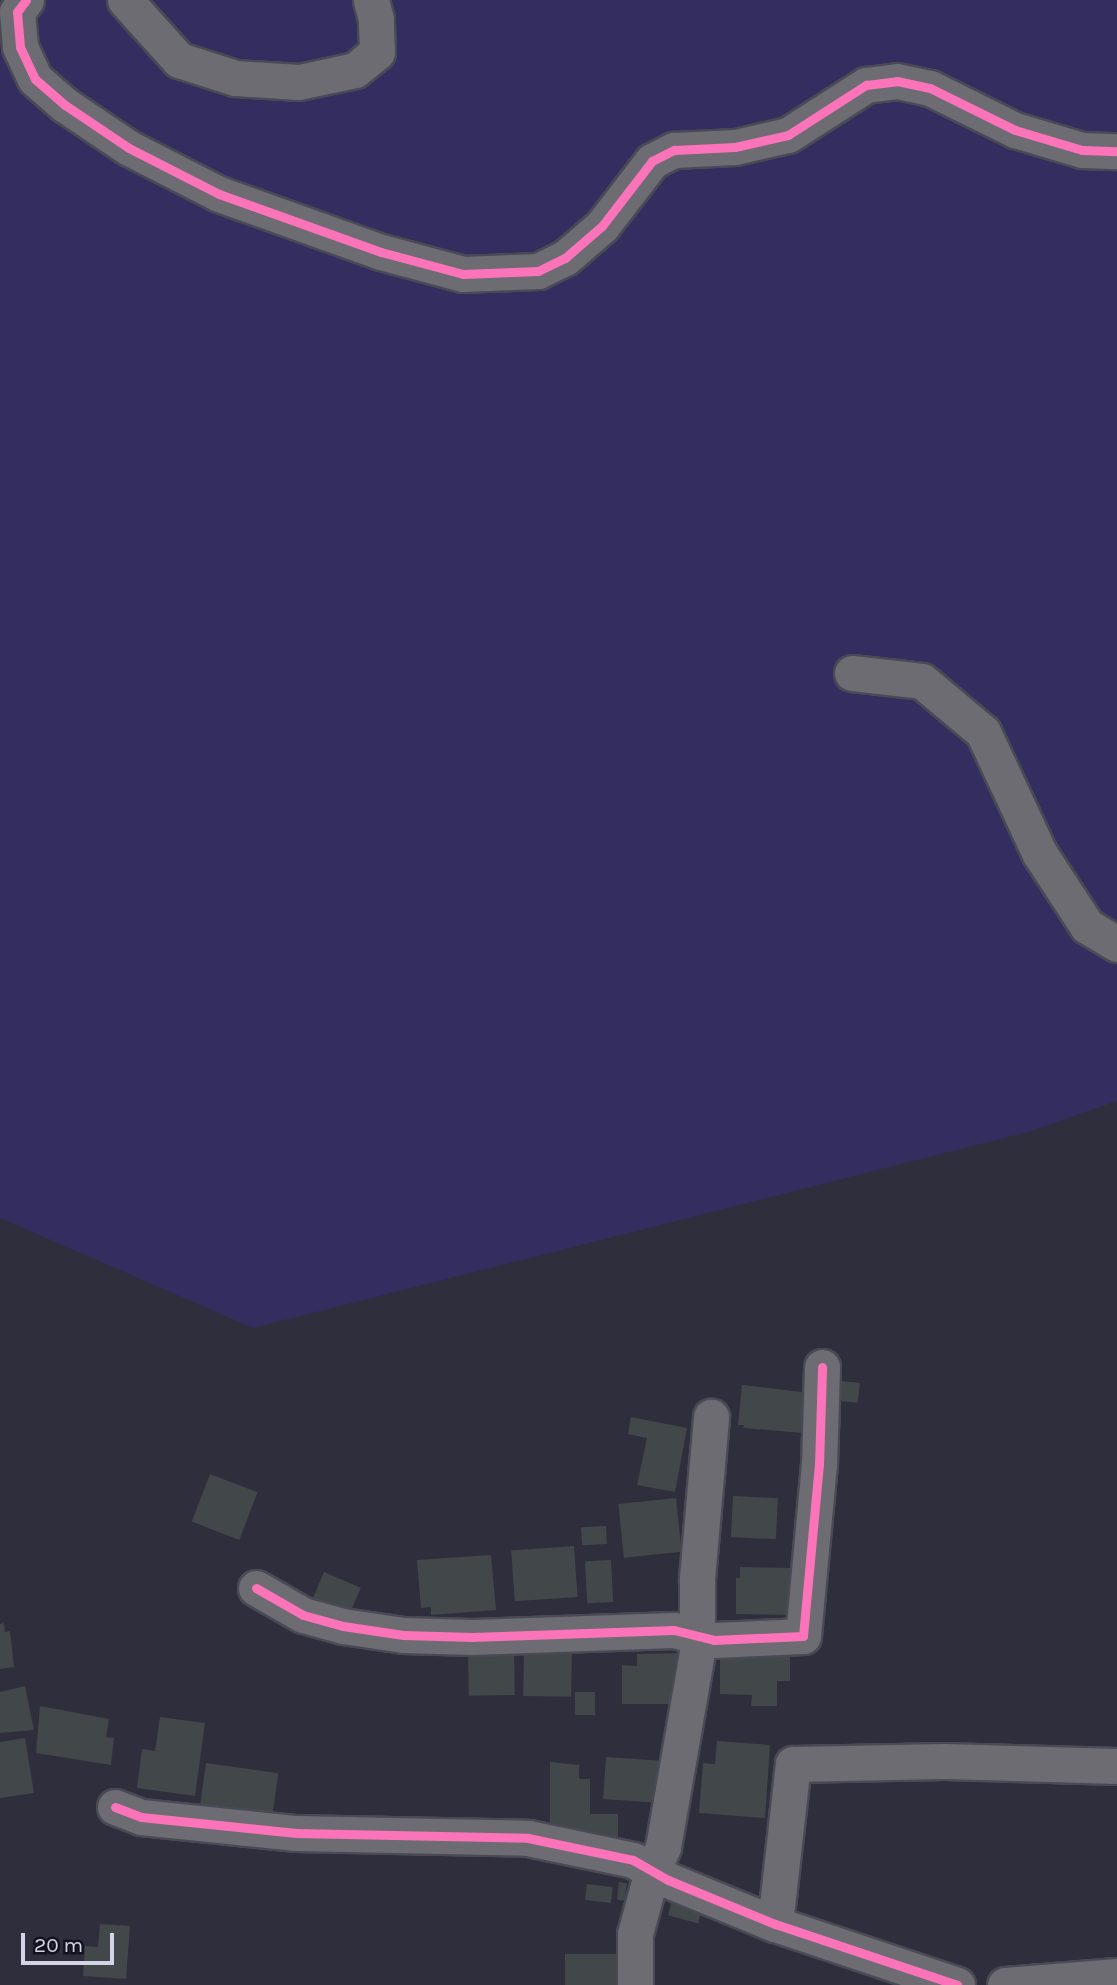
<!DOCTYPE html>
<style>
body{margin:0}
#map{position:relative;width:1117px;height:1985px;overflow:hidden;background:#2f2e3d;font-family:Karla,sans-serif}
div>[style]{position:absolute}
.green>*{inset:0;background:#332d60}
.building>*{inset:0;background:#424749;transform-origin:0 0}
.roads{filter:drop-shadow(2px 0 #4a4a56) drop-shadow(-2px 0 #4a4a56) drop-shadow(0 2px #4a4a56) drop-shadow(0 -2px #4a4a56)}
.minor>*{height:35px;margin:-17.5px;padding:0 17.5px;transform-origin:17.5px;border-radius:17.5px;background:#6c6c72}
.cycleway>*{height:9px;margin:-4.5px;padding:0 4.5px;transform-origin:4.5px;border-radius:4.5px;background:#fb73b8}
span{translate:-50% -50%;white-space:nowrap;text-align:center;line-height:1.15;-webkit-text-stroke:5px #13131f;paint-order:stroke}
.scale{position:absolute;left:21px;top:1933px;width:93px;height:32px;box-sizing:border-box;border:4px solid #d4d4e6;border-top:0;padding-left:9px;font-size:21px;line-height:24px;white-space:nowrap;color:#d4d4e6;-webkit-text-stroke:5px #13131f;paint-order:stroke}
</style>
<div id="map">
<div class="green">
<i style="clip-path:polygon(0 0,1117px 0,1117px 1101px,1028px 1132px,253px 1328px,0 1218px)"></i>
</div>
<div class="building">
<i style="left:842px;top:1381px;width:18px;height:20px;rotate:6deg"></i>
<i style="clip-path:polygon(742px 1385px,802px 1392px,802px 1400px,806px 1401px,802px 1433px,743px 1428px,744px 1425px,738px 1425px)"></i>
<i style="clip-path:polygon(631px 1417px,687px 1428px,675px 1492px,637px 1485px,647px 1438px,628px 1434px)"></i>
<i style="left:210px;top:1474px;width:51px;height:51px;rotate:21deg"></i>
<i style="left:733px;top:1496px;width:45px;height:41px;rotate:3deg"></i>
<i style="left:676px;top:1498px;width:54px;height:58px;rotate:84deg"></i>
<i style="left:606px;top:1526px;width:18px;height:25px;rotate:87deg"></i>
<i style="left:574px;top:1546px;width:51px;height:63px;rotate:86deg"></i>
<i style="clip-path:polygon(491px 1555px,496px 1610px,431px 1615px,431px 1607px,421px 1608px,417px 1560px)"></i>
<i style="left:611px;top:1560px;width:42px;height:26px;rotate:87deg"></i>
<i style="clip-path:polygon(740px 1567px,794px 1568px,794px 1615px,736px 1614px,736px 1578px,740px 1578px)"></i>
<i style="left:324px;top:1572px;width:40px;height:34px;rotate:23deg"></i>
<i style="clip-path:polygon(4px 1623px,5px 1632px,10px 1631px,14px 1667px,0 1669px,0 1624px)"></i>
<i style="clip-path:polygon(720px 1647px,790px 1654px,790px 1681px,777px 1681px,777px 1706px,751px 1706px,752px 1695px,720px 1694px)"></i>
<i style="left:524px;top:1650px;width:48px;height:46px;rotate:1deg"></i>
<i style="left:514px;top:1651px;width:44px;height:46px;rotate:89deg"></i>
<i style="clip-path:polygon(682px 1653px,682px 1704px,622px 1704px,622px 1665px,637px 1666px,637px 1654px)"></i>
<i style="clip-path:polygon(25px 1686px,34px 1730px,0 1733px,0 1692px)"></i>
<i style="left:575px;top:1692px;width:20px;height:23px"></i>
<i style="clip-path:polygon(40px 1706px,109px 1719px,106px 1737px,114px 1738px,111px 1765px,36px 1753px)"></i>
<i style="clip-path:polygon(160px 1717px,205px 1723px,195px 1796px,137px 1788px,142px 1749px,155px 1751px)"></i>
<i style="clip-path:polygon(25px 1738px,34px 1793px,0 1798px,0 1742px)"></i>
<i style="clip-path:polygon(717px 1741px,770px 1745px,765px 1818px,699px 1813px,703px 1763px,715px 1764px)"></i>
<i style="left:606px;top:1757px;width:55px;height:42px;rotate:4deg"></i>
<i style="clip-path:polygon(550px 1762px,579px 1765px,579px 1779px,590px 1779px,590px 1814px,618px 1814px,618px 1838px,550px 1838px)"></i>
<i style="left:206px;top:1763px;width:73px;height:53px;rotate:8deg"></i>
<i style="left:619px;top:1882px;width:8px;height:18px;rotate:7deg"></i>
<i style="left:587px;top:1884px;width:26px;height:16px;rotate:7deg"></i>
<i style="left:673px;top:1897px;width:31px;height:19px;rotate:15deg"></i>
<i style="clip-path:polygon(100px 1924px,130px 1926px,126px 1979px,83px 1976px,85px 1946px,98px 1947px)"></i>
<i style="left:616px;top:1954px;width:31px;height:51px;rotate:90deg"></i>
</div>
<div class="roads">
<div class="minor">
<i style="left:26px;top:0;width:15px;rotate:127deg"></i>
<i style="left:17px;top:12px;width:35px;rotate:85deg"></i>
<i style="left:20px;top:47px;width:35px;rotate:65deg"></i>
<i style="left:35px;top:79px;width:40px;rotate:41deg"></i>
<i style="left:65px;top:105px;width:77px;rotate:33.9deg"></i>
<i style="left:129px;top:148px;width:101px;rotate:27.1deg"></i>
<i style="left:219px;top:194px;width:172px;rotate:19.7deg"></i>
<i style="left:381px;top:252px;width:85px;rotate:15deg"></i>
<i style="left:463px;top:274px;width:75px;rotate:-2.3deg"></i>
<i style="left:538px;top:271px;width:30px;rotate:-26deg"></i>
<i style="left:565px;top:258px;width:49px;rotate:-40.9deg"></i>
<i style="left:602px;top:226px;width:82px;rotate:-52.4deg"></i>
<i style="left:652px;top:161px;width:25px;rotate:-27deg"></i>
<i style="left:674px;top:150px;width:61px;rotate:-2.8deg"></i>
<i style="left:735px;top:147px;width:54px;rotate:-12.8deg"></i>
<i style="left:788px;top:135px;width:93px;rotate:-32.7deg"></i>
<i style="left:866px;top:85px;width:31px;rotate:-7deg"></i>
<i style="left:897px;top:81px;width:34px;rotate:12deg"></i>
<i style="left:930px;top:88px;width:95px;rotate:26.3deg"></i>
<i style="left:1015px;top:130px;width:70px;rotate:16.6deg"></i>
<i style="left:1082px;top:150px;width:35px;rotate:2deg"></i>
<i style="left:125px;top:0;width:81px;rotate:48deg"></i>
<i style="left:179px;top:60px;width:59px;rotate:17.8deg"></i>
<i style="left:235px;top:78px;width:64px;rotate:3.6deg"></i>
<i style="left:299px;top:82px;width:57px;rotate:-12.1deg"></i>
<i style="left:355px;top:70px;width:28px;rotate:-39deg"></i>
<i style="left:377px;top:52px;width:33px;rotate:-92deg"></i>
<i style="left:376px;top:19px;width:20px;rotate:-105deg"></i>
<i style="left:852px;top:673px;width:70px;rotate:6.5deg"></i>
<i style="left:922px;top:681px;width:80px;rotate:39.9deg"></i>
<i style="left:983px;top:732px;width:135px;rotate:65deg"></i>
<i style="left:1040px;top:854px;width:86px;rotate:56.9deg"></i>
<i style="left:1087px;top:926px;width:35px;rotate:31deg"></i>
<i style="left:256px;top:1588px;width:54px;rotate:29.9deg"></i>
<i style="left:303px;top:1615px;width:41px;rotate:15.4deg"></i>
<i style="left:343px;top:1626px;width:61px;rotate:8.5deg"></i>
<i style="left:403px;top:1635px;width:69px;rotate:1.7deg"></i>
<i style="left:472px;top:1637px;width:202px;rotate:-2deg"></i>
<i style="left:674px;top:1630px;width:41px;rotate:14deg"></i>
<i style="left:714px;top:1640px;width:89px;rotate:-2.6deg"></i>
<i style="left:803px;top:1636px;width:172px;rotate:-84.7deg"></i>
<i style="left:819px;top:1465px;width:98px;rotate:-88.2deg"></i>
<i style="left:115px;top:1807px;width:28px;rotate:21deg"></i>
<i style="left:141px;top:1817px;width:156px;rotate:5.9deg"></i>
<i style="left:296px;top:1833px;width:232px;rotate:1.2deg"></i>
<i style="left:528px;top:1838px;width:107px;rotate:11.8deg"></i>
<i style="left:633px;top:1860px;width:40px;rotate:29.7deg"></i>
<i style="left:668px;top:1880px;width:116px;rotate:22.4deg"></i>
<i style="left:775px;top:1924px;width:192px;rotate:18.5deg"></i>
<i style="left:775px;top:1924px;width:161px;rotate:-83.6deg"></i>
<i style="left:793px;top:1764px;width:152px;rotate:-1.1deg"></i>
<i style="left:945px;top:1761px;width:172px;rotate:1.7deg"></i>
<i style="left:635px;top:1985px;width:51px;rotate:-90deg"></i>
<i style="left:635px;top:1934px;width:65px;rotate:-74.9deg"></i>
<i style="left:652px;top:1871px;width:26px;rotate:-65deg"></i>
<i style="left:663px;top:1847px;width:198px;rotate:-80.1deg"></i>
<i style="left:697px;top:1652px;width:74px;rotate:-90deg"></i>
<i style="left:697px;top:1578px;width:162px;rotate:-85deg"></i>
<i style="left:1005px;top:1985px;width:112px;rotate:-4.6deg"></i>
</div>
</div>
<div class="cycleway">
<i style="left:26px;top:0;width:15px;rotate:127deg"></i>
<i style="left:17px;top:12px;width:35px;rotate:85deg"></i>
<i style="left:20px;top:47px;width:35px;rotate:65deg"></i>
<i style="left:35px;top:79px;width:40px;rotate:41deg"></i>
<i style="left:65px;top:105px;width:77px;rotate:33.9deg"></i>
<i style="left:129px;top:148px;width:101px;rotate:27.1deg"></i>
<i style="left:219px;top:194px;width:172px;rotate:19.7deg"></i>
<i style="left:381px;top:252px;width:85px;rotate:15deg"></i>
<i style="left:463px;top:274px;width:75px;rotate:-2.3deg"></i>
<i style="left:538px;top:271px;width:30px;rotate:-26deg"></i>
<i style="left:565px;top:258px;width:49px;rotate:-40.9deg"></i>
<i style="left:602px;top:226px;width:82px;rotate:-52.4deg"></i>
<i style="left:652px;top:161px;width:25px;rotate:-27deg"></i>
<i style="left:674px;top:150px;width:61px;rotate:-2.8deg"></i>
<i style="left:735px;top:147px;width:54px;rotate:-12.8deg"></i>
<i style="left:788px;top:135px;width:93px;rotate:-32.7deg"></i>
<i style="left:866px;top:85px;width:31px;rotate:-7deg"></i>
<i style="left:897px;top:81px;width:34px;rotate:12deg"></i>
<i style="left:930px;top:88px;width:95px;rotate:26.3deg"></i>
<i style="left:1015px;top:130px;width:70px;rotate:16.6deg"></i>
<i style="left:1082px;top:150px;width:35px;rotate:2deg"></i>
<i style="left:256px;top:1588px;width:54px;rotate:29.9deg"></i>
<i style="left:303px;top:1615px;width:41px;rotate:15.4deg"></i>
<i style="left:343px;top:1626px;width:61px;rotate:8.5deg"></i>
<i style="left:403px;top:1635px;width:69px;rotate:1.7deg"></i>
<i style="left:472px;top:1637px;width:202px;rotate:-2deg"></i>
<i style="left:674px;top:1630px;width:41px;rotate:14deg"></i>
<i style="left:714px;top:1640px;width:89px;rotate:-2.6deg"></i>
<i style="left:803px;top:1636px;width:172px;rotate:-84.7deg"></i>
<i style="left:819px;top:1465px;width:98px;rotate:-88.2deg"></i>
<i style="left:115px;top:1807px;width:28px;rotate:21deg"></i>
<i style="left:141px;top:1817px;width:156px;rotate:5.9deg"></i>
<i style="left:296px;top:1833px;width:232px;rotate:1.2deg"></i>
<i style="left:528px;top:1838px;width:107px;rotate:11.8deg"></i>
<i style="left:633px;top:1860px;width:40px;rotate:29.7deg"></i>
<i style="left:668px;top:1880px;width:116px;rotate:22.4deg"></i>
<i style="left:775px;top:1924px;width:192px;rotate:18.5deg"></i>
</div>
<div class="scale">20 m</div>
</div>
